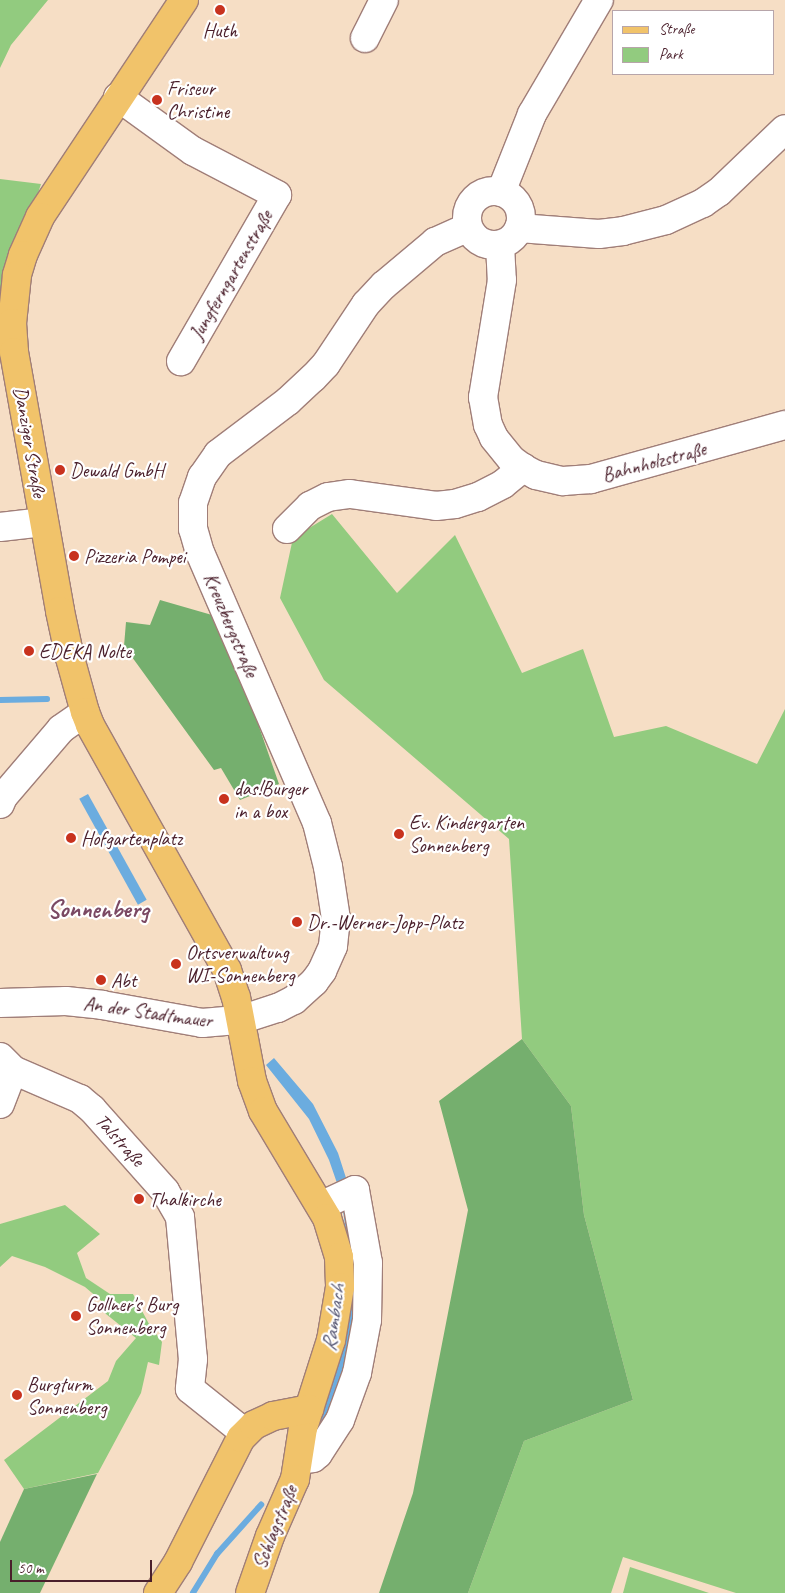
<!DOCTYPE html>
<meta charset="utf-8">
<style>
body{margin:0}
#map{position:relative;width:785px;height:1593px;overflow:hidden;background:#f6dec5;font-family:Caveat,sans-serif}
div>[style]{position:absolute}
.green>*{inset:0;background:#92cb7f}
.forest>*{inset:0;background:#75af6e}
.water>*{inset:0;background:#6bacdf;transform-origin:0 0}
.stream>*{height:5.5px;margin:-2.75px;padding:0 2.75px;transform-origin:2.75px;border-radius:2.75px;background:#6bacdf}
.roads{filter:drop-shadow(1px 0 #a07e78) drop-shadow(-1px 0 #a07e78) drop-shadow(0 1px #a07e78) drop-shadow(0 -1px #a07e78)}
.minor>*{height:28px;margin:-14px;padding:0 14px;transform-origin:14px;border-radius:14px;background:#fff}
.minor>.ring{margin:-14px;padding:0;box-sizing:content-box;background:none;border:28px solid #fff;border-radius:50%}
.major>*{height:28px;margin:-14px;padding:0 14px;transform-origin:14px;border-radius:14px;background:#f1c36a}
.dots>*{width:14px;height:14px;translate:-50% -50%;box-sizing:border-box;border:2px solid #fff;border-radius:50%}
span{translate:-50% -50%;white-space:nowrap;text-align:center;line-height:1.15;-webkit-text-stroke:4.5px #fff;paint-order:stroke}
.poi-label{font-size:20px;color:#4a1f2b}
.left{translate:0 -50%;text-align:left}
.street-label{font-size:20px;color:#4a1f2b}
.water-label{font-size:21px;color:#575773;font-style:italic}
.district-label{font-size:25px;color:#7b4963;font-weight:700}
.legend{position:absolute;left:612px;top:10px;width:162px;height:65px;box-sizing:border-box;background:#fff;border:1px solid #b7a5aa;margin:0;padding:6px 9px;list-style:none;font-size:15px;color:#4a1f2b}
.legend li{display:flex;align-items:center;gap:10px;height:25px}
.legend b{width:25px;border:1px solid #b7a5aa}
.scale{position:absolute;left:10px;top:1560px;width:142px;height:22px;box-sizing:border-box;border:2px solid #4a1f2b;border-top:0;padding-left:6px;font-size:15px;line-height:18px;white-space:nowrap;color:#4a1f2b;-webkit-text-stroke:4px #fff;paint-order:stroke}
</style>
<div id="map">
<div class="green">
<i style="clip-path:polygon(0 0,48px 0,11px 45px,0 68px)"></i>
<i style="clip-path:polygon(0 179px,41px 184px,0 310px)"></i>
<i style="clip-path:polygon(332px 514px,397px 593px,455px 535px,522px 673px,583px 649px,614px 737px,666px 726px,757px 764px,785px 709px,785px 1593px,736px 1593px,623px 1557px,611px 1593px,468px 1593px,524px 1441px,633px 1400px,584px 1215px,571px 1106px,522px 1039px,509px 839px,324px 680px,280px 598px,293px 538px)"></i>
<i style="clip-path:polygon(65px 1205px,100px 1234px,77px 1253px,86px 1278px,110px 1294px,133px 1294px,149px 1324px,162px 1342px,159px 1365px,148px 1362px,141px 1393px,98px 1473px,24px 1489px,4px 1460px,108px 1381px,116px 1361px,136px 1338px,101px 1310px,105px 1304px,85px 1287px,45px 1267px,12px 1256px,0 1267px,0 1224px)"></i>
<i style="clip-path:polygon(630px 1567px,709px 1593px,623px 1593px)"></i>
</div>
<div class="forest">
<i style="clip-path:polygon(160px 600px,212px 615px,256px 718px,279px 784px,240px 800px,221px 768px,214px 770px,124px 646px,126px 622px,150px 625px)"></i>
<i style="clip-path:polygon(522px 1039px,571px 1106px,584px 1215px,633px 1400px,524px 1441px,468px 1593px,379px 1593px,413px 1493px,468px 1210px,439px 1101px)"></i>
<i style="clip-path:polygon(97px 1474px,40px 1593px,0 1593px,0 1542px,24px 1489px)"></i>
</div>
<div class="water">
<i style="left:88px;top:794px;width:121px;height:10px;rotate:61deg"></i>
<i style="clip-path:polygon(274px 1058px,313px 1104px,338px 1153px,347px 1181px,338px 1186px,329px 1160px,309px 1119px,266px 1065px)"></i>
<i style="clip-path:polygon(354px 1201px,360px 1326px,324px 1436px,313px 1430px,350px 1259px,342px 1204px)"></i>
</div>
<div class="stream">
<i style="left:0;top:700px;width:47px;rotate:-1.2deg"></i>
<i style="left:193px;top:1593px;width:46px;rotate:-58.4deg"></i>
<i style="left:217px;top:1554px;width:66px;rotate:-48.1deg"></i>
</div>
<div class="roads">
<div class="minor">
<i style="left:365px;top:38px;width:42px;rotate:-63.4deg"></i>
<i style="left:118px;top:97px;width:92px;rotate:35.8deg"></i>
<i style="left:193px;top:151px;width:95px;rotate:27.6deg"></i>
<i style="left:277px;top:195px;width:192px;rotate:120deg"></i>
<i class="ring" style="left:467px;top:191px;width:26px;height:26px"></i>
<i style="left:501px;top:192px;width:84px;rotate:-68.3deg"></i>
<i style="left:532px;top:114px;width:132px;rotate:-59.6deg"></i>
<i style="left:519px;top:228px;width:80px;rotate:4.3deg"></i>
<i style="left:599px;top:234px;width:24px;rotate:-7deg"></i>
<i style="left:623px;top:231px;width:44px;rotate:-14.3deg"></i>
<i style="left:666px;top:220px;width:41px;rotate:-24.7deg"></i>
<i style="left:703px;top:203px;width:19px;rotate:-35deg"></i>
<i style="left:719px;top:192px;width:91px;rotate:-43.7deg"></i>
<i style="left:500px;top:245px;width:35px;rotate:87deg"></i>
<i style="left:502px;top:280px;width:119px;rotate:99.2deg"></i>
<i style="left:483px;top:397px;width:28px;rotate:80deg"></i>
<i style="left:488px;top:425px;width:14px;rotate:65deg"></i>
<i style="left:494px;top:438px;width:28px;rotate:51deg"></i>
<i style="left:512px;top:460px;width:14px;rotate:36deg"></i>
<i style="left:523px;top:468px;width:15px;rotate:28deg"></i>
<i style="left:536px;top:475px;width:28px;rotate:13deg"></i>
<i style="left:563px;top:481px;width:28px;rotate:-4deg"></i>
<i style="left:591px;top:479px;width:201px;rotate:-15.6deg"></i>
<i style="left:0;top:527px;width:44px;rotate:-6.5deg"></i>
<i style="left:287px;top:529px;width:33px;rotate:-45deg"></i>
<i style="left:310px;top:506px;width:20px;rotate:-27deg"></i>
<i style="left:328px;top:497px;width:22px;rotate:-8deg"></i>
<i style="left:350px;top:494px;width:87px;rotate:7.9deg"></i>
<i style="left:436px;top:506px;width:19px;rotate:-6deg"></i>
<i style="left:455px;top:504px;width:24px;rotate:-17deg"></i>
<i style="left:478px;top:497px;width:28px;rotate:-27deg"></i>
<i style="left:503px;top:484px;width:26px;rotate:-39deg"></i>
<i style="left:0;top:804px;width:8px;rotate:-67deg"></i>
<i style="left:3px;top:797px;width:89px;rotate:-49.5deg"></i>
<i style="left:61px;top:729px;width:29px;rotate:-35deg"></i>
<i style="left:0;top:1003px;width:66px;rotate:-1.7deg"></i>
<i style="left:66px;top:1001px;width:36px;rotate:6deg"></i>
<i style="left:102px;top:1005px;width:102px;rotate:10.2deg"></i>
<i style="left:202px;top:1023px;width:38px;rotate:-5deg"></i>
<i style="left:240px;top:1020px;width:40px;rotate:-18deg"></i>
<i style="left:278px;top:1008px;width:18px;rotate:-27deg"></i>
<i style="left:294px;top:1000px;width:27px;rotate:-42deg"></i>
<i style="left:314px;top:982px;width:14px;rotate:-54deg"></i>
<i style="left:322px;top:971px;width:27px;rotate:-66deg"></i>
<i style="left:333px;top:946px;width:27px;rotate:-84deg"></i>
<i style="left:336px;top:919px;width:53px;rotate:-98.7deg"></i>
<i style="left:328px;top:867px;width:45px;rotate:-104deg"></i>
<i style="left:317px;top:823px;width:294px;rotate:-113.4deg"></i>
<i style="left:200px;top:553px;width:25px;rotate:-106deg"></i>
<i style="left:193px;top:529px;width:26px;rotate:-90deg"></i>
<i style="left:193px;top:503px;width:28px;rotate:-71deg"></i>
<i style="left:202px;top:477px;width:28px;rotate:-55deg"></i>
<i style="left:218px;top:454px;width:88px;rotate:-37.1deg"></i>
<i style="left:288px;top:401px;width:34px;rotate:-43deg"></i>
<i style="left:313px;top:378px;width:19px;rotate:-47deg"></i>
<i style="left:326px;top:364px;width:72px;rotate:-56.3deg"></i>
<i style="left:366px;top:304px;width:26px;rotate:-47deg"></i>
<i style="left:384px;top:285px;width:67px;rotate:-40.1deg"></i>
<i style="left:435px;top:242px;width:36px;rotate:-24deg"></i>
<i style="left:0;top:1057px;width:18px;rotate:45deg"></i>
<i style="left:13px;top:1070px;width:73px;rotate:23.4deg"></i>
<i style="left:80px;top:1099px;width:16px;rotate:40deg"></i>
<i style="left:92px;top:1109px;width:110px;rotate:48.3deg"></i>
<i style="left:165px;top:1191px;width:30px;rotate:60deg"></i>
<i style="left:180px;top:1217px;width:143px;rotate:84.8deg"></i>
<i style="left:193px;top:1359px;width:30px;rotate:96deg"></i>
<i style="left:190px;top:1389px;width:70px;rotate:38.7deg"></i>
<i style="left:0;top:1104px;width:36px;rotate:-69deg"></i>
<i style="left:299px;top:1460px;width:14px;rotate:-8deg"></i>
<i style="left:313px;top:1458px;width:6px;rotate:-39deg"></i>
<i style="left:318px;top:1454px;width:40px;rotate:-57.1deg"></i>
<i style="left:340px;top:1420px;width:50px;rotate:-70.1deg"></i>
<i style="left:357px;top:1373px;width:54px;rotate:-79.3deg"></i>
<i style="left:367px;top:1320px;width:57px;rotate:-89deg"></i>
<i style="left:368px;top:1263px;width:74px;rotate:-100.1deg"></i>
<i style="left:355px;top:1190px;width:38px;rotate:155deg"></i>
</div>
<div class="major">
<i style="left:184px;top:0;width:260px;rotate:123.6deg"></i>
<i style="left:40px;top:217px;width:42px;rotate:114.1deg"></i>
<i style="left:23px;top:255px;width:21px;rotate:107deg"></i>
<i style="left:17px;top:275px;width:48px;rotate:95.9deg"></i>
<i style="left:12px;top:323px;width:29px;rotate:86deg"></i>
<i style="left:14px;top:352px;width:263px;rotate:79.9deg"></i>
<i style="left:60px;top:611px;width:48px;rotate:78deg"></i>
<i style="left:70px;top:658px;width:56px;rotate:74.5deg"></i>
<i style="left:85px;top:712px;width:14px;rotate:69deg"></i>
<i style="left:90px;top:725px;width:281px;rotate:60.8deg"></i>
<i style="left:227px;top:970px;width:28px;rotate:72deg"></i>
<i style="left:236px;top:997px;width:86px;rotate:79.2deg"></i>
<i style="left:252px;top:1081px;width:32px;rotate:70deg"></i>
<i style="left:263px;top:1111px;width:125px;rotate:59.1deg"></i>
<i style="left:327px;top:1218px;width:41px;rotate:72.9deg"></i>
<i style="left:339px;top:1257px;width:30px;rotate:88deg"></i>
<i style="left:340px;top:1287px;width:54px;rotate:99.6deg"></i>
<i style="left:331px;top:1340px;width:92px;rotate:107.7deg"></i>
<i style="left:303px;top:1428px;width:52px;rotate:98.9deg"></i>
<i style="left:295px;top:1479px;width:62px;rotate:113.7deg"></i>
<i style="left:270px;top:1536px;width:60px;rotate:109.3deg"></i>
<i style="left:158px;top:1593px;width:37px;rotate:-57deg"></i>
<i style="left:178px;top:1562px;width:139px;rotate:-63.1deg"></i>
<i style="left:241px;top:1438px;width:18px;rotate:-45deg"></i>
<i style="left:254px;top:1425px;width:21px;rotate:-25deg"></i>
<i style="left:273px;top:1416px;width:37px;rotate:-11deg"></i>
</div>
</div>
<div class="dots">
<i style="left:220px;top:10px;background:#c8321e"></i>
<i style="left:157px;top:100px;background:#c8321e"></i>
<i style="left:60px;top:470px;background:#c8321e"></i>
<i style="left:74px;top:556px;background:#c8321e"></i>
<i style="left:29px;top:651px;background:#c8321e"></i>
<i style="left:224px;top:799px;background:#c8321e"></i>
<i style="left:399px;top:834px;background:#c8321e"></i>
<i style="left:71px;top:838px;background:#c8321e"></i>
<i style="left:297px;top:922px;background:#c8321e"></i>
<i style="left:176px;top:964px;background:#c8321e"></i>
<i style="left:101px;top:980px;background:#c8321e"></i>
<i style="left:139px;top:1199px;background:#c8321e"></i>
<i style="left:76px;top:1316px;background:#c8321e"></i>
<i style="left:17px;top:1395px;background:#c8321e"></i>
</div>
<div class="poi-label">
<span style="left:220px;top:30px">Huth</span>
<span class="left" style="left:167px;top:100px">Friseur<br>Christine</span>
<span class="left" style="left:70px;top:470px">Dewald GmbH</span>
<span class="left" style="left:84px;top:556px">Pizzeria Pompei</span>
<span class="left" style="left:39px;top:651px">EDEKA Nolte</span>
<span class="left" style="left:234px;top:800px">das!Burger<br>in a box</span>
<span class="left" style="left:409px;top:834px">Ev. Kindergarten<br>Sonnenberg</span>
<span class="left" style="left:81px;top:838px">Hofgartenplatz</span>
<span class="left" style="left:307px;top:922px">Dr.-Werner-Jopp-Platz</span>
<span class="left" style="left:186px;top:964px">Ortsverwaltung<br>WI-Sonnenberg</span>
<span class="left" style="left:111px;top:980px">Abt</span>
<span class="left" style="left:149px;top:1199px">Thalkirche</span>
<span class="left" style="left:86px;top:1316px">Gollner's Burg<br>Sonnenberg</span>
<span class="left" style="left:27px;top:1396px">Burgturm<br>Sonnenberg</span>
</div>
<div class="street-label">
<span style="left:231px;top:275px;rotate:-60deg">Jungferngartenstraße</span>
<span style="left:30px;top:442px;rotate:80deg">Danziger Straße</span>
<span style="left:654px;top:462px;rotate:-15deg">Bahnholzstraße</span>
<span style="left:231px;top:625px;rotate:67deg">Kreuzbergstraße</span>
<span style="left:148px;top:1012px;rotate:8deg">An der Stadtmauer</span>
<span style="left:120px;top:1140px;rotate:48deg">Talstraße</span>
<span style="left:275px;top:1527px;rotate:-68deg">Schlagstraße</span>
</div>
<div class="water-label">
<span style="left:333px;top:1318px;rotate:-82deg">Rambach</span>
</div>
<div class="district-label">
<span style="left:98px;top:909px">Sonnenberg</span>
</div>
<ul class="legend">
<li><b style="height:6px;background:#f1c36a"></b>Straße</li>
<li><b style="height:14px;background:#92cb7f"></b>Park</li>
</ul>
<div class="scale">50 m</div>
</div>
